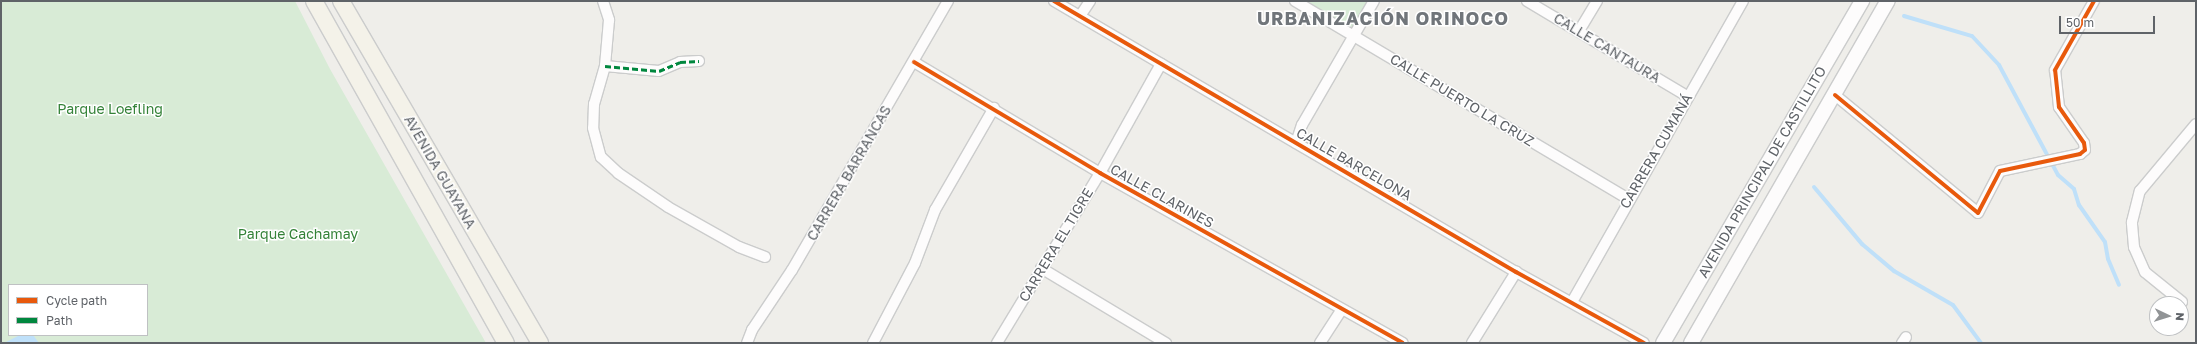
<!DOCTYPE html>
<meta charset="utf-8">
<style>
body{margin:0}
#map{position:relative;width:2197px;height:344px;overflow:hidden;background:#efeeea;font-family:"Golos Text",sans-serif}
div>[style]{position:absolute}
.green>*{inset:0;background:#d8ebd6}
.water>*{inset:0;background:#bfe0f9}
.stream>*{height:4px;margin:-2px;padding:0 2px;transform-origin:2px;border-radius:2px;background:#bfe0f9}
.roads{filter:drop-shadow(1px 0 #cbcccc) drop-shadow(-1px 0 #cbcccc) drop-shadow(0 1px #cbcccc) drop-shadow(0 -1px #cbcccc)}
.minor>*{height:10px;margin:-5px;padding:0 5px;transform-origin:5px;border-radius:5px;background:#fdfcfc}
.secondary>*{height:14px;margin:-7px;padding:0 7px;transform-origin:7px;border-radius:7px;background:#fdfcfc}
.primary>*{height:16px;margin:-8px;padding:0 8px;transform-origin:8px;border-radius:8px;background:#f4f2e9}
.quiet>*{height:3px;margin-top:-1.5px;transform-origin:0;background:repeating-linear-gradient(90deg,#00873e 0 6px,transparent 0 9px)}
.cycleway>*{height:4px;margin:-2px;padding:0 2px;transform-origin:2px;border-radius:2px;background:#e8590c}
span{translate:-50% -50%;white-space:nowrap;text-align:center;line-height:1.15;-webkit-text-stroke:3px #fff;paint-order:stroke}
.street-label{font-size:14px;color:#5f6368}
.park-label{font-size:14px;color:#348238}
.district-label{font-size:18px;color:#70757a;font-weight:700;letter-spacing:1px}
.frame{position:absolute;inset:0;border:2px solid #5f6368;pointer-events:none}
.legend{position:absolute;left:8px;top:284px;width:140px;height:52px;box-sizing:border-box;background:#fff;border:1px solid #bfc1c3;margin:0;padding:5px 7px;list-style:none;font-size:12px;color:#5f6368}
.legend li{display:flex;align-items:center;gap:8px;height:20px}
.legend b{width:20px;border:1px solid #bfc1c3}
.north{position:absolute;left:2149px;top:296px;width:40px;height:40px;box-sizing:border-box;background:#fff;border:1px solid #bfc1c3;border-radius:50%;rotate:94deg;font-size:11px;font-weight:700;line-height:16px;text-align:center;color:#5f6368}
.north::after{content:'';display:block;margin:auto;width:14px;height:18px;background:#919496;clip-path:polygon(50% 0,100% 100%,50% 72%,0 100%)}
.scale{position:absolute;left:2059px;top:16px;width:96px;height:18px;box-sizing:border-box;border:2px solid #5f6368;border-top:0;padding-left:5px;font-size:12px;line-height:14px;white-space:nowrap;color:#5f6368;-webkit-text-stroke:3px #fff;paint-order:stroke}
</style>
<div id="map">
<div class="green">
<i style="clip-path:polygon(evenodd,1px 1px,295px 1px,330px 69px,486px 343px,1px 343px,1px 1px,9px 285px,147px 285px,147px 335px,9px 335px,9px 285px)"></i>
<i style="clip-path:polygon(1303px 1px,1368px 1px,1352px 31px)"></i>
</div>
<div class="water">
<i style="clip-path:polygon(20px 335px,33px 335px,39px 343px,4px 343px)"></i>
</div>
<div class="stream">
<i style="left:1904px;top:16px;width:71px;rotate:16.4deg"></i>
<i style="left:1972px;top:36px;width:40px;rotate:47deg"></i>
<i style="left:1999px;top:65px;width:125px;rotate:61.8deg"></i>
<i style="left:2058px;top:175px;width:21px;rotate:41deg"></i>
<i style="left:2074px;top:189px;width:17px;rotate:73deg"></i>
<i style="left:2079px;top:205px;width:45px;rotate:54.9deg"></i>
<i style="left:2105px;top:242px;width:17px;rotate:80deg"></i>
<i style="left:2108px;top:259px;width:28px;rotate:67deg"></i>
<i style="left:1814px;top:187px;width:75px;rotate:49.9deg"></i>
<i style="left:1862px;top:244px;width:42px;rotate:40.2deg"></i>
<i style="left:1894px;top:271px;width:68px;rotate:30deg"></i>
<i style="left:1953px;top:305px;width:47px;rotate:53.6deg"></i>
</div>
<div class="roads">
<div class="minor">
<i style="left:603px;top:1px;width:20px;rotate:72deg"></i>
<i style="left:609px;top:20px;width:46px;rotate:95deg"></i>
<i style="left:605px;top:66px;width:40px;rotate:106deg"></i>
<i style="left:594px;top:104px;width:24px;rotate:92deg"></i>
<i style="left:593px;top:128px;width:30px;rotate:75deg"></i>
<i style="left:601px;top:157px;width:23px;rotate:43deg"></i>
<i style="left:618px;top:173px;width:60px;rotate:34.2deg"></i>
<i style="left:668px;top:207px;width:81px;rotate:29.4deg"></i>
<i style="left:739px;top:247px;width:28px;rotate:21deg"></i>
<i style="left:1054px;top:1px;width:536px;rotate:30.4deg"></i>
<i style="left:1516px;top:272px;width:146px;rotate:29deg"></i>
<i style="left:1295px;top:1px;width:388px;rotate:30.7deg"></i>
<i style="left:1527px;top:1px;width:186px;rotate:30.7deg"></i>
<i style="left:1080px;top:16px;width:18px;rotate:-56deg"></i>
<i style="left:1579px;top:31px;width:35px;rotate:-59deg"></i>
<i style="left:914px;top:62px;width:217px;rotate:30.8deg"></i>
<i style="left:1100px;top:173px;width:347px;rotate:29.3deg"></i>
<i style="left:605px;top:66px;width:54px;rotate:5.3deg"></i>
<i style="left:659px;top:71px;width:23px;rotate:-23deg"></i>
<i style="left:680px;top:62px;width:19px;rotate:-3deg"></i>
<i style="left:1835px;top:95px;width:185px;rotate:39.5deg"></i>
<i style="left:1978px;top:213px;width:47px;rotate:-62.4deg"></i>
<i style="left:2000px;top:171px;width:82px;rotate:-12deg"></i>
<i style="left:2080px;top:154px;width:6px;rotate:-39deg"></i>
<i style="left:2085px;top:150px;width:7px;rotate:-98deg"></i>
<i style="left:2084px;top:143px;width:44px;rotate:-124.8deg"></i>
<i style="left:2059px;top:107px;width:37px;rotate:-96deg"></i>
<i style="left:2055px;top:70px;width:79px;rotate:-60.5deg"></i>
<i style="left:1296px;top:143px;width:19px;rotate:-72deg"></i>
<i style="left:1302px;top:125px;width:143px;rotate:-59.9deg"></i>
<i style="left:1041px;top:268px;width:146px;rotate:31deg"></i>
<i style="left:1572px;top:302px;width:346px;rotate:-60.4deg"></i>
<i style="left:2182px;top:302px;width:48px;rotate:-141deg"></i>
<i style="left:2145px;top:272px;width:27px;rotate:-114deg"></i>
<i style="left:2134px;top:247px;width:25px;rotate:-95deg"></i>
<i style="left:2132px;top:222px;width:32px;rotate:-76deg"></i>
<i style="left:2140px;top:191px;width:87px;rotate:-50.1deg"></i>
<i style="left:747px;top:343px;width:14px;rotate:-69deg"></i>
<i style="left:752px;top:330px;width:72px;rotate:-56.3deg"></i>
<i style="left:792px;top:270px;width:311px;rotate:-59.9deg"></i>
<i style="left:873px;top:343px;width:90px;rotate:-62.3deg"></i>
<i style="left:915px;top:263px;width:57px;rotate:-69.3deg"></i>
<i style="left:935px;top:210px;width:118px;rotate:-60deg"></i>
<i style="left:997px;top:343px;width:199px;rotate:-58.8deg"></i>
<i style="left:1100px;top:173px;width:125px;rotate:-60.8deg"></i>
<i style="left:1320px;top:343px;width:40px;rotate:-57.1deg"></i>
<i style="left:1472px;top:343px;width:84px;rotate:-58.2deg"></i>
<i style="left:1902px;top:343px;width:7px;rotate:-56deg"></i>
</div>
<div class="secondary">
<i style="left:1663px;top:343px;width:396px;rotate:-59.8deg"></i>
<i style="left:1691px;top:343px;width:395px;rotate:-60.1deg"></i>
</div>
<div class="primary">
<i style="left:314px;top:1px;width:392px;rotate:60.7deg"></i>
<i style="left:341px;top:1px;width:396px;rotate:59.8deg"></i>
</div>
</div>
<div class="quiet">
<i style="left:605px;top:66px;width:54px;rotate:5.3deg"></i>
<i style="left:659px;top:71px;width:23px;rotate:-23deg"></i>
<i style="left:680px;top:62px;width:19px;rotate:-3deg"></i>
</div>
<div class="cycleway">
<i style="left:1054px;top:1px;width:536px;rotate:30.4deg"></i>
<i style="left:1516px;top:272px;width:146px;rotate:29deg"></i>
<i style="left:914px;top:62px;width:217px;rotate:30.8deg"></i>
<i style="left:1100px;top:173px;width:347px;rotate:29.3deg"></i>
<i style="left:1835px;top:95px;width:185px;rotate:39.5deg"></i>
<i style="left:1978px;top:213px;width:47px;rotate:-62.4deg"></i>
<i style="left:2000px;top:171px;width:82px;rotate:-12deg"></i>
<i style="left:2080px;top:154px;width:6px;rotate:-39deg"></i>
<i style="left:2085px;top:150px;width:7px;rotate:-98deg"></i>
<i style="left:2084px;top:143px;width:44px;rotate:-124.8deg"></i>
<i style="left:2059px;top:107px;width:37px;rotate:-96deg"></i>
<i style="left:2055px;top:70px;width:79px;rotate:-60.5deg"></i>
</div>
<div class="street-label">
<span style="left:1607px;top:48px;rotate:31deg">CALLE CANTAURA</span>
<span style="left:1462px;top:100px;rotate:31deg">CALLE PUERTO LA CRUZ</span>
<span style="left:1656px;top:151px;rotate:-60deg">CARRERA CUMANÁ</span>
<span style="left:1354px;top:164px;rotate:30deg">CALLE BARCELONA</span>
<span style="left:440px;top:172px;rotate:60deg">AVENIDA GUAYANA</span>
<span style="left:1762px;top:172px;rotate:-60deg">AVENIDA PRINCIPAL DE CASTILLITO</span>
<span style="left:849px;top:173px;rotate:-60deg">CARRERA BARRANCAS</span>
<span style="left:1162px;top:196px;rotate:29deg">CALLE CLARINES</span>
<span style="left:1056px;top:245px;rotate:-59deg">CARRERA EL TIGRE</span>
</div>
<div class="park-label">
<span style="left:110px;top:109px">Parque Loefling</span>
<span style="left:298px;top:234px">Parque Cachamay</span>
</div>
<div class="district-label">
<span style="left:1383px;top:18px">URBANIZACIÓN ORINOCO</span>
</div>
<div class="frame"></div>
<ul class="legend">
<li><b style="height:5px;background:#e8590c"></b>Cycle path</li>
<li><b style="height:5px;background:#00873e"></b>Path</li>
</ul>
<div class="north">N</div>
<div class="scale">50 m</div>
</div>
